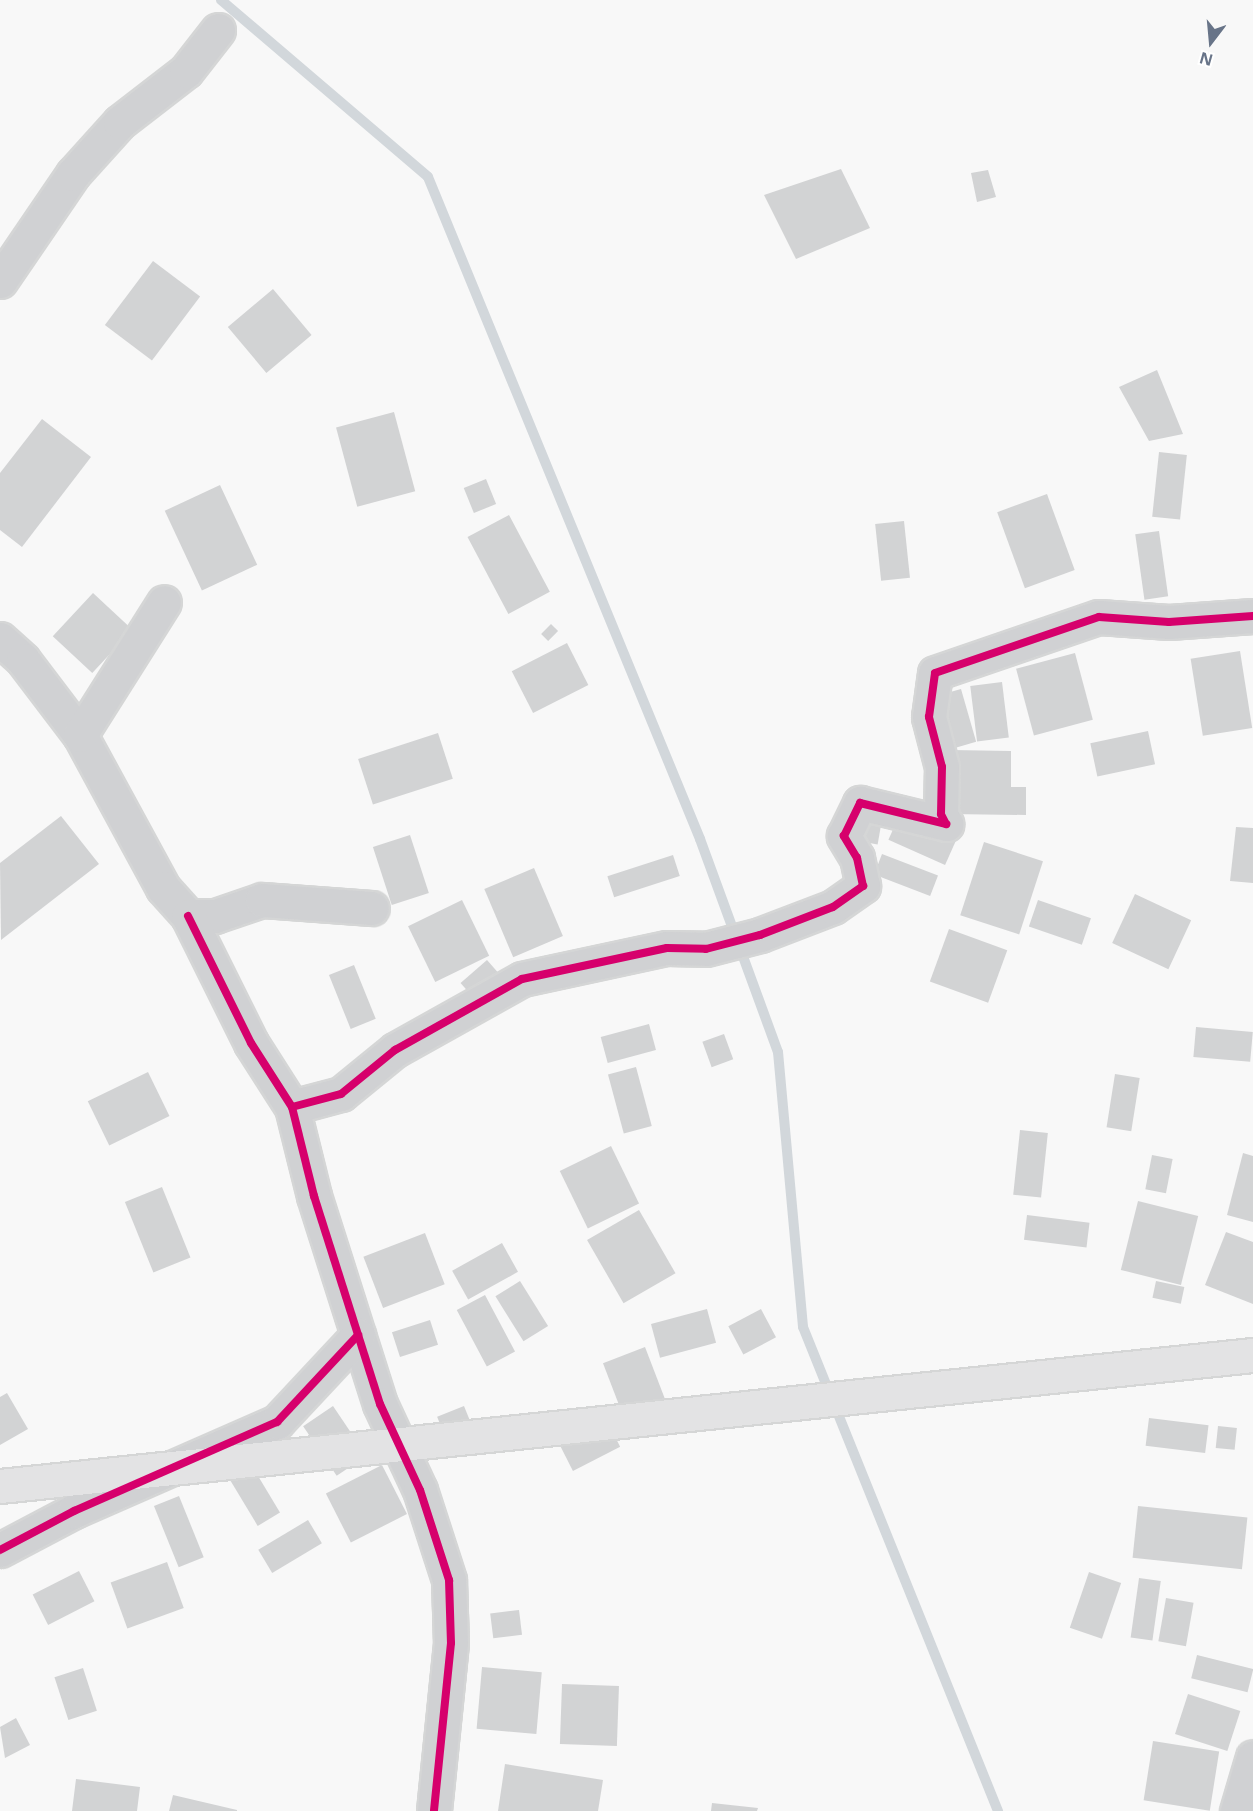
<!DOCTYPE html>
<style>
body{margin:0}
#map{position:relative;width:1253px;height:1811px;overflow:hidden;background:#f8f8f8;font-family:"Open Sans",sans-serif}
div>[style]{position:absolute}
.stream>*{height:10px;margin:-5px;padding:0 5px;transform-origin:5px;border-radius:5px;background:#d2d7db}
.building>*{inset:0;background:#d2d3d4;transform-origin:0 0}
.roads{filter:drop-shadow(2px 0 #d5d6d6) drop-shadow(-2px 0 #d5d6d6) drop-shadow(0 2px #d5d6d6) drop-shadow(0 -2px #d5d6d6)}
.minor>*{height:33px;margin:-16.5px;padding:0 16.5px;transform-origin:16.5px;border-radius:16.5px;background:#d0d1d3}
.highway>*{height:33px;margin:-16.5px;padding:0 16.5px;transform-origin:16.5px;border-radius:16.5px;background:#e3e3e4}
.cycleway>*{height:8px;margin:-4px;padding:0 4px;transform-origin:4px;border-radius:4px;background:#d6006c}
span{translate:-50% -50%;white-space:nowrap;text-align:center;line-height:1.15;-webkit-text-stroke:6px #fff;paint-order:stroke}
.north{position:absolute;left:1181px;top:12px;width:60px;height:60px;-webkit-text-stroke:4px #fff;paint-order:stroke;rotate:196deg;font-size:16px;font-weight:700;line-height:24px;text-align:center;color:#687488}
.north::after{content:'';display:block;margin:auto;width:21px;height:27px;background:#687488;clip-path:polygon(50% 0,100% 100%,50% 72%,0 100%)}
</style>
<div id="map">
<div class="stream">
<i style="left:221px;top:0;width:272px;rotate:40.5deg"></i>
<i style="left:428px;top:177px;width:716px;rotate:67.66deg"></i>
<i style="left:700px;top:839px;width:227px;rotate:69.9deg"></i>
<i style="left:778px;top:1052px;width:276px;rotate:84.8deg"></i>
<i style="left:803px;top:1327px;width:522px;rotate:68.06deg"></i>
</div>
<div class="building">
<i style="clip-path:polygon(841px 169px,870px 228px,796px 259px,764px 195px)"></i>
<i style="clip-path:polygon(988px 170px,996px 197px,977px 202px,971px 173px)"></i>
<i style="left:153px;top:261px;width:59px;height:80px;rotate:37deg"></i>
<i style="left:273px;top:289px;width:60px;height:59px;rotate:50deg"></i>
<i style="clip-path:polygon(1157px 370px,1183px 434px,1149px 441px,1119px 387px)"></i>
<i style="left:394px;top:412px;width:82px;height:60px;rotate:75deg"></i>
<i style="clip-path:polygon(42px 419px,91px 457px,22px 547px,0 530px,0 473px)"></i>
<i style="left:1159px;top:452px;width:28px;height:65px;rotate:6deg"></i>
<i style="left:486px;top:479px;width:27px;height:24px;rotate:68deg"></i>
<i style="left:220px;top:485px;width:88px;height:61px;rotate:65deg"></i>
<i style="left:1047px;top:494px;width:81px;height:53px;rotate:70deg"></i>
<i style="left:509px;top:515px;width:87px;height:47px;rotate:62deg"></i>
<i style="left:904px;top:521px;width:57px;height:29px;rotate:84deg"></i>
<i style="left:1159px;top:531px;width:66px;height:24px;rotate:82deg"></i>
<i style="left:93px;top:593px;width:54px;height:59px;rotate:43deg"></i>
<i style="left:551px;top:624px;width:10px;height:14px;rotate:45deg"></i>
<i style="left:567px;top:643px;width:47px;height:62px;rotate:63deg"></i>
<i style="left:1240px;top:651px;width:78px;height:50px;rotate:81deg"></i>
<i style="left:1075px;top:653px;width:69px;height:61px;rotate:75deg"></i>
<i style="left:1002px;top:682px;width:56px;height:32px;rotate:83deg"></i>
<i style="left:961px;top:689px;width:55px;height:24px;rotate:74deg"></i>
<i style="left:1148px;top:731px;width:34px;height:59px;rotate:78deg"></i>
<i style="left:438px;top:733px;width:48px;height:84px;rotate:72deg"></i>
<i style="clip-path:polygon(951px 750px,1011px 751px,1011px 787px,1026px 787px,1026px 815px,950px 814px)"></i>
<i style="left:861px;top:812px;width:22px;height:29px;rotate:10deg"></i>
<i style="clip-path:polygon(61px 816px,99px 864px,1px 940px,0 863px)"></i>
<i style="left:899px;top:816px;width:62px;height:26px;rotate:24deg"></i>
<i style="clip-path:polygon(1236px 827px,1253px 828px,1253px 883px,1230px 881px)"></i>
<i style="left:410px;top:835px;width:61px;height:39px;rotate:72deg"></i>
<i style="left:984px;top:842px;width:62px;height:77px;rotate:18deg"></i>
<i style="left:882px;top:854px;width:60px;height:22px;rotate:21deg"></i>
<i style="left:673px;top:855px;width:22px;height:69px;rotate:72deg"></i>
<i style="left:534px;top:868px;width:74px;height:54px;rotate:67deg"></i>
<i style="left:1135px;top:894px;width:62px;height:54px;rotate:25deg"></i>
<i style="left:462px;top:900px;width:62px;height:60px;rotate:64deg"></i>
<i style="left:1038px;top:900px;width:56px;height:28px;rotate:19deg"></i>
<i style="left:949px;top:929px;width:62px;height:56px;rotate:20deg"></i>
<i style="left:487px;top:960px;width:23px;height:35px;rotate:49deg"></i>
<i style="left:354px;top:965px;width:58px;height:27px;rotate:68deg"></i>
<i style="left:649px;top:1024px;width:27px;height:50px;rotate:75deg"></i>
<i style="left:1196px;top:1027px;width:57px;height:30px;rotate:5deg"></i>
<i style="left:724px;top:1034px;width:27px;height:23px;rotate:70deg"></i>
<i style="left:636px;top:1067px;width:61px;height:29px;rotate:75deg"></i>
<i style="left:148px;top:1072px;width:49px;height:67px;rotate:64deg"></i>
<i style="left:1115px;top:1074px;width:25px;height:54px;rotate:9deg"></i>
<i style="left:1020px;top:1130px;width:28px;height:65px;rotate:6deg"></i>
<i style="left:611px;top:1146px;width:64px;height:57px;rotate:64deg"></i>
<i style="clip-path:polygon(1243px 1153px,1253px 1156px,1253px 1222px,1227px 1215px)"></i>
<i style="left:1152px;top:1155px;width:21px;height:35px;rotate:11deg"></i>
<i style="left:162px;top:1187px;width:76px;height:40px;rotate:68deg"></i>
<i style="left:1138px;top:1201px;width:62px;height:71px;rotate:14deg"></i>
<i style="left:639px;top:1210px;width:73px;height:60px;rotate:60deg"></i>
<i style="left:1027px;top:1215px;width:63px;height:25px;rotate:7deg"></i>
<i style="clip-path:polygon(1226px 1232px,1253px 1242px,1253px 1304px,1205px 1285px)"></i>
<i style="left:425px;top:1233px;width:55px;height:66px;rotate:69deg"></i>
<i style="left:502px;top:1243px;width:33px;height:57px;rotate:61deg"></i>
<i style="left:520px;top:1281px;width:53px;height:29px;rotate:58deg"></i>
<i style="left:1156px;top:1281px;width:29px;height:17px;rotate:12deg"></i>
<i style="left:485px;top:1295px;width:64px;height:32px;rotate:62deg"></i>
<i style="left:707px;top:1309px;width:35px;height:58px;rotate:75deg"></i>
<i style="left:761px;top:1309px;width:32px;height:37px;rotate:62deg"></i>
<i style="left:430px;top:1320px;width:26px;height:40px;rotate:72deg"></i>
<i style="left:645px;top:1347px;width:67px;height:45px;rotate:69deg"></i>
<i style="clip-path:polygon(7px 1393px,28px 1429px,0 1445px,0 1397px)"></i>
<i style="left:333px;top:1406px;width:60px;height:36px;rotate:56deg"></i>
<i style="left:464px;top:1406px;width:31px;height:29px;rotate:68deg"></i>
<i style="left:1149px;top:1418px;width:60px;height:28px;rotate:7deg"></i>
<i style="left:607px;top:1421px;width:29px;height:53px;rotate:63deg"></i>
<i style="left:1218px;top:1426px;width:19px;height:22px;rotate:6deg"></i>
<i style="left:246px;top:1456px;width:66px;height:26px;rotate:59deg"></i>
<i style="left:382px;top:1465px;width:55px;height:63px;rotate:63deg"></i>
<i style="left:179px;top:1496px;width:66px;height:27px;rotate:68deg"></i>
<i style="left:1138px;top:1506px;width:110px;height:52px;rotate:6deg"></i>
<i style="left:308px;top:1520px;width:27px;height:58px;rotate:59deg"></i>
<i style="left:167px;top:1562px;width:49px;height:60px;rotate:70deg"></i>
<i style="left:79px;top:1571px;width:34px;height:52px;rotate:63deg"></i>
<i style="left:1089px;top:1572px;width:34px;height:59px;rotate:19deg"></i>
<i style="left:1139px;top:1578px;width:22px;height:60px;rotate:8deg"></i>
<i style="left:1166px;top:1598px;width:28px;height:44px;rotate:10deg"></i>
<i style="left:519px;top:1610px;width:25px;height:29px;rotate:83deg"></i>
<i style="left:1197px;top:1655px;width:58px;height:24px;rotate:14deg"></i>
<i style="left:482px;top:1667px;width:60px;height:62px;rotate:5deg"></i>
<i style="left:83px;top:1668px;width:45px;height:30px;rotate:72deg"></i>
<i style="left:562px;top:1684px;width:57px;height:60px;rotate:2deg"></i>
<i style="left:1188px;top:1694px;width:55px;height:42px;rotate:18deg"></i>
<i style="clip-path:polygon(16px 1718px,30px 1745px,5px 1758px,0 1727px)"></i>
<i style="left:1153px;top:1741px;width:67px;height:60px;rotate:9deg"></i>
<i style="clip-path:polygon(505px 1764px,603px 1780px,598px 1811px,498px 1811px)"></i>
<i style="clip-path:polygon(76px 1779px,140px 1787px,137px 1811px,72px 1811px)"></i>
<i style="clip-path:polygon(173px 1795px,237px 1810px,237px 1811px,169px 1811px)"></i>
<i style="clip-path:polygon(712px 1803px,758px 1808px,757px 1811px,711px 1811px)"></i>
</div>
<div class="roads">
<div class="minor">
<i style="left:0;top:281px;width:130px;rotate:-55.7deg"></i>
<i style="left:73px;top:174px;width:70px;rotate:-47.9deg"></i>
<i style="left:120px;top:122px;width:83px;rotate:-37.7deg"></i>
<i style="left:186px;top:71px;width:52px;rotate:-52deg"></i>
<i style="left:0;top:639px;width:31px;rotate:42deg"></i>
<i style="left:23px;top:660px;width:94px;rotate:52.8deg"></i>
<i style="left:80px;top:735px;width:174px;rotate:61.5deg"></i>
<i style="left:163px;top:888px;width:38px;rotate:48deg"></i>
<i style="left:188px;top:916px;width:27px"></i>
<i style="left:215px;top:916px;width:50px;rotate:-18.8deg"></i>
<i style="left:262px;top:900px;width:110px;rotate:4.2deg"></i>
<i style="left:80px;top:735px;width:157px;rotate:-57.7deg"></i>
<i style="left:188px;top:916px;width:142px;rotate:63.6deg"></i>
<i style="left:251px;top:1043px;width:76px;rotate:57.4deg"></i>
<i style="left:292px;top:1107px;width:51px;rotate:-14.9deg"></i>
<i style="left:341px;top:1094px;width:70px;rotate:-39.2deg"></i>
<i style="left:395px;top:1050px;width:145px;rotate:-29.2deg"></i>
<i style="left:522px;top:979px;width:148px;rotate:-12.1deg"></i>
<i style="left:667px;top:948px;width:39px;rotate:1deg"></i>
<i style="left:706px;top:949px;width:56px;rotate:-14.5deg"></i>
<i style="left:760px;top:935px;width:78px;rotate:-21deg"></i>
<i style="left:833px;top:907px;width:37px;rotate:-35deg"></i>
<i style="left:863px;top:886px;width:29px;rotate:-102deg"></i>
<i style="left:857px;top:858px;width:26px;rotate:-121deg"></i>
<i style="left:844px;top:836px;width:37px;rotate:-64deg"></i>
<i style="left:860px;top:803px;width:89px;rotate:13.7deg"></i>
<i style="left:946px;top:824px;width:11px;rotate:-117deg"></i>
<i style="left:941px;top:814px;width:47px;rotate:-88.8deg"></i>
<i style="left:942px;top:767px;width:52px;rotate:-104.6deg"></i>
<i style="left:929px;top:717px;width:44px;rotate:-82.2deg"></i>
<i style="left:935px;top:673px;width:173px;rotate:-18.9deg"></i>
<i style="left:1099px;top:617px;width:70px;rotate:4.1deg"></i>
<i style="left:1169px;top:622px;width:84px;rotate:-4.1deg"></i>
<i style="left:292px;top:1107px;width:92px;rotate:76.1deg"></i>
<i style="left:314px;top:1196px;width:218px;rotate:72.4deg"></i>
<i style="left:380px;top:1404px;width:95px;rotate:65.1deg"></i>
<i style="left:420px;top:1490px;width:95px;rotate:72.1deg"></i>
<i style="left:449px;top:1580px;width:63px;rotate:88.2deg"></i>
<i style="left:451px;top:1643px;width:169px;rotate:95.8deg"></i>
<i style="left:0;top:1550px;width:84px;rotate:-27.8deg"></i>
<i style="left:74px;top:1511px;width:222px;rotate:-23.7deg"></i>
<i style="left:277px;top:1422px;width:119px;rotate:-47deg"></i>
<i style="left:1237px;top:1811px;width:56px;rotate:-73.5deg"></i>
</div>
<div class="highway">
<i style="left:0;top:1486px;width:1260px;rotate:-5.97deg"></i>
</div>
</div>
<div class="cycleway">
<i style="left:188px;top:916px;width:142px;rotate:63.6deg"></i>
<i style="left:251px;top:1043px;width:76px;rotate:57.4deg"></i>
<i style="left:292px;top:1107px;width:51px;rotate:-14.9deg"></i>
<i style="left:341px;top:1094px;width:70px;rotate:-39.2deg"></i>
<i style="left:395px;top:1050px;width:145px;rotate:-29.2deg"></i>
<i style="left:522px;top:979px;width:148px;rotate:-12.1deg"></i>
<i style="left:667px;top:948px;width:39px;rotate:1deg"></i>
<i style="left:706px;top:949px;width:56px;rotate:-14.5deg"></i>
<i style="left:760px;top:935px;width:78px;rotate:-21deg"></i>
<i style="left:833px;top:907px;width:37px;rotate:-35deg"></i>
<i style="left:863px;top:886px;width:29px;rotate:-102deg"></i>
<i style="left:857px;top:858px;width:26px;rotate:-121deg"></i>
<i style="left:844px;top:836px;width:37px;rotate:-64deg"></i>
<i style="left:860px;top:803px;width:89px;rotate:13.7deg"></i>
<i style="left:946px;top:824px;width:11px;rotate:-117deg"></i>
<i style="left:941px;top:814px;width:47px;rotate:-88.8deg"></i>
<i style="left:942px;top:767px;width:52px;rotate:-104.6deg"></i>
<i style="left:929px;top:717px;width:44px;rotate:-82.2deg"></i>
<i style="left:935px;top:673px;width:173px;rotate:-18.9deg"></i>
<i style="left:1099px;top:617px;width:70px;rotate:4.1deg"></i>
<i style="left:1169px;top:622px;width:84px;rotate:-4.1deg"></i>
<i style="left:292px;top:1107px;width:92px;rotate:76.1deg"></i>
<i style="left:314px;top:1196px;width:218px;rotate:72.4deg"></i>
<i style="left:380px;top:1404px;width:95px;rotate:65.1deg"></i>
<i style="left:420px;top:1490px;width:95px;rotate:72.1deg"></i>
<i style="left:449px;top:1580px;width:63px;rotate:88.2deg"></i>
<i style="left:451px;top:1643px;width:169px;rotate:95.8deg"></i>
<i style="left:0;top:1550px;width:84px;rotate:-27.8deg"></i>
<i style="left:74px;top:1511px;width:222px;rotate:-23.7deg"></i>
<i style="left:277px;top:1422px;width:119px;rotate:-47deg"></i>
</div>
<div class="north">N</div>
</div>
